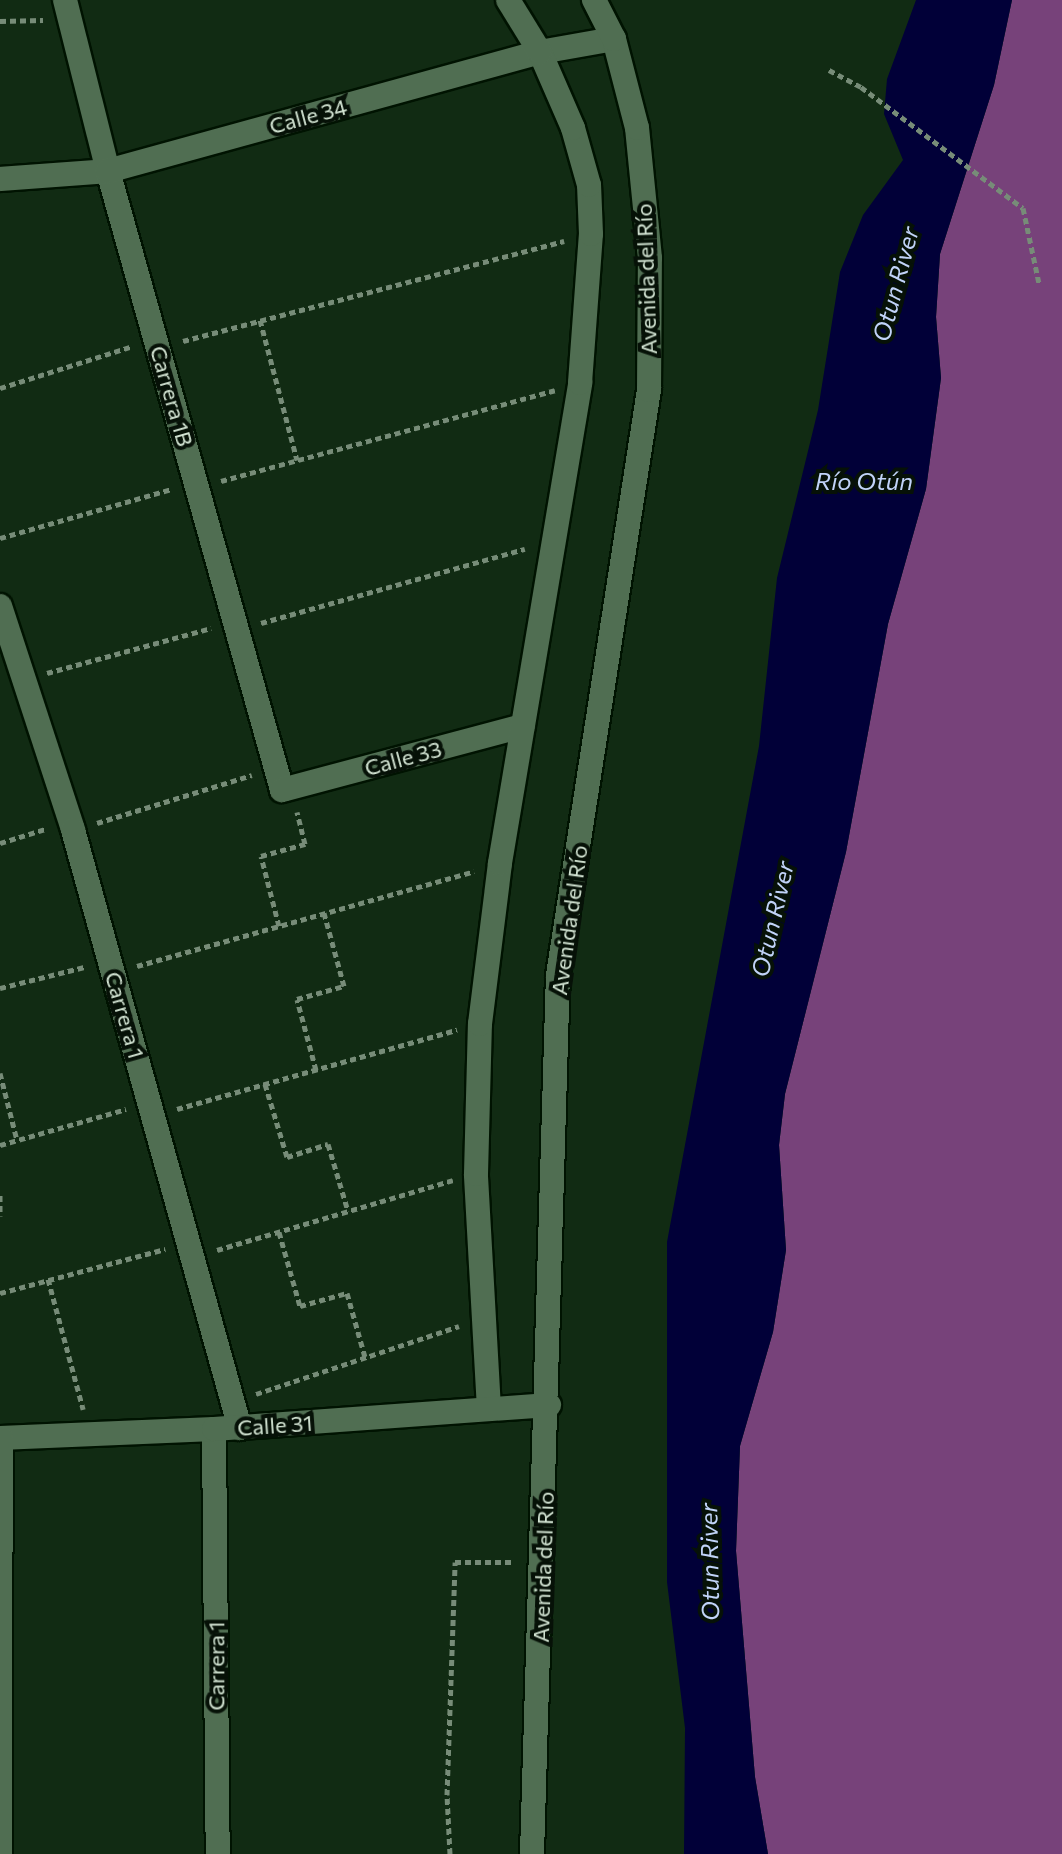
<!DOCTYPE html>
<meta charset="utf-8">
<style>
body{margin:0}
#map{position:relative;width:1062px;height:1854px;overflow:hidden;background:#112b13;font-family:Commissioner,sans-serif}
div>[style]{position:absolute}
.forest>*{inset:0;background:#77427a}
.water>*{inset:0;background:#010038}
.path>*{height:5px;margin-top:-2.5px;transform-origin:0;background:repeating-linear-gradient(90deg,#778c78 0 6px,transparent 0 10px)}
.roads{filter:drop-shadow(2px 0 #001301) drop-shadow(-2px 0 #001301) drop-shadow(0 2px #001301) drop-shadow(0 -2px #001301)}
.street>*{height:24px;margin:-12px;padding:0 12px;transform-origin:12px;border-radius:12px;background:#506e52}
.secondary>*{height:24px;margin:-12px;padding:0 12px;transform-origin:12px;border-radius:12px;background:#506e52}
span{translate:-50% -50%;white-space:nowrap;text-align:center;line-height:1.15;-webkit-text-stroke:8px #061107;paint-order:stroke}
.street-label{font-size:22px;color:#d3e4d3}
.water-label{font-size:24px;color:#c1d3f8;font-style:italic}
</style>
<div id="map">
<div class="forest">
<i style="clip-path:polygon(1012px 0,1062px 0,1062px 1854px,768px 1854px,755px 1777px,736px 1551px,740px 1446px,773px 1332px,786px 1250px,779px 1145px,785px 1094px,846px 852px,888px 624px,926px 489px,941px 378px,936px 317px,940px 254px,994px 85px)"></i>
</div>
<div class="water">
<i style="clip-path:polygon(916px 0,1012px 0,994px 85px,940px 254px,936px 317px,941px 378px,926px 489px,888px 624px,846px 852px,785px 1094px,779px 1145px,786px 1250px,773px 1332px,740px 1446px,736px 1551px,755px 1777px,768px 1854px,684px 1854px,685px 1728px,667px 1582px,667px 1242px,759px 746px,777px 578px,818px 410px,840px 272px,863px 215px,903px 160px,884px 114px,887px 79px)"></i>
</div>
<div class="path">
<i style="left:0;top:21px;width:43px;rotate:-1.3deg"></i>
<i style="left:829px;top:70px;width:36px;rotate:28deg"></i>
<i style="left:861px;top:87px;width:202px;rotate:36.8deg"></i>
<i style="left:1023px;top:208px;width:77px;rotate:78deg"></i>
<i style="left:260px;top:320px;width:145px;rotate:75.2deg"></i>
<i style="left:183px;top:341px;width:394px;rotate:-14.7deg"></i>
<i style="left:0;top:388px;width:139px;rotate:-17.5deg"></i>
<i style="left:221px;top:481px;width:346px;rotate:-15.2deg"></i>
<i style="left:0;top:538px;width:179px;rotate:-15.9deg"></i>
<i style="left:261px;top:623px;width:274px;rotate:-15.7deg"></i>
<i style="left:47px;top:673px;width:170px;rotate:-15.3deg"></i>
<i style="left:97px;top:823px;width:162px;rotate:-17.2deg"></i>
<i style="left:0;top:843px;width:47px;rotate:-17.3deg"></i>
<i style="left:279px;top:926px;width:72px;rotate:-104.4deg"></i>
<i style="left:261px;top:856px;width:46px;rotate:-15.3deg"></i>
<i style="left:305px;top:844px;width:33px;rotate:-104deg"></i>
<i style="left:137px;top:966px;width:350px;rotate:-15.7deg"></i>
<i style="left:0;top:988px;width:87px;rotate:-14deg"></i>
<i style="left:316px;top:1070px;width:73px;rotate:-105deg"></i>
<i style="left:297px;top:999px;width:49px;rotate:-15.5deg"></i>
<i style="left:344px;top:986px;width:76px;rotate:-105.3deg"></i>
<i style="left:0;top:1073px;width:69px;rotate:75.8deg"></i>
<i style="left:265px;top:1084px;width:76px;rotate:73.2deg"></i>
<i style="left:287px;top:1157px;width:43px;rotate:-17.6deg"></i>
<i style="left:328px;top:1144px;width:70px;rotate:73.4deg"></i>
<i style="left:177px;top:1109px;width:291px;rotate:-15.8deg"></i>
<i style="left:0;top:1145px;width:131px;rotate:-15.9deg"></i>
<i style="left:0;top:1195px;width:21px;rotate:90deg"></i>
<i style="left:279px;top:1232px;width:77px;rotate:74.2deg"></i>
<i style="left:300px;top:1306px;width:49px;rotate:-15.5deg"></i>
<i style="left:347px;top:1293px;width:66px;rotate:74.3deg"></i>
<i style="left:217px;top:1250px;width:246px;rotate:-16.5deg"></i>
<i style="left:48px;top:1279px;width:135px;rotate:74.9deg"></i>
<i style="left:0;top:1293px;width:171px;rotate:-14.9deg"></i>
<i style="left:256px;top:1394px;width:214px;rotate:-18.5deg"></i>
<i style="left:450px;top:1854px;width:59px;rotate:-92.9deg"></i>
<i style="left:447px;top:1795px;width:233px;rotate:-88deg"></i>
<i style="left:455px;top:1562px;width:60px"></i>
</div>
<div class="roads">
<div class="street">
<i style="left:65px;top:0;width:176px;rotate:75.9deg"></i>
<i style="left:108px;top:171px;width:643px;rotate:74.3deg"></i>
<i style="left:282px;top:790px;width:249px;rotate:-14.9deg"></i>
<i style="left:0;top:179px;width:108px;rotate:-4.2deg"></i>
<i style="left:108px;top:171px;width:448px;rotate:-15.4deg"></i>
<i style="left:540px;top:52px;width:75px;rotate:-10deg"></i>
<i style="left:0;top:606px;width:236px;rotate:71.9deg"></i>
<i style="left:73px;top:830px;width:621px;rotate:74.4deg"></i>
<i style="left:489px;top:1409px;width:235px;rotate:-93.2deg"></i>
<i style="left:476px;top:1174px;width:150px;rotate:-88.5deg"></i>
<i style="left:480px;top:1024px;width:162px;rotate:-82.9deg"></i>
<i style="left:500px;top:863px;width:487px;rotate:-80.5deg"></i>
<i style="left:580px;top:383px;width:149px;rotate:-85.8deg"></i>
<i style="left:591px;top:234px;width:49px;rotate:-92.3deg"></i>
<i style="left:589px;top:185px;width:59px;rotate:-105.7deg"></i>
<i style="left:573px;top:128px;width:83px;rotate:-113.5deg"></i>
<i style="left:540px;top:52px;width:61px;rotate:-121.6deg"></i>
<i style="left:214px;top:1429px;width:425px;rotate:89.5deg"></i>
<i style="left:0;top:1438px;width:214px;rotate:-2.4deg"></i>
<i style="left:214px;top:1429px;width:336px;rotate:-4.1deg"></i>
<i style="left:0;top:1854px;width:416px;rotate:-89.9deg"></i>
</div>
<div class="secondary">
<i style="left:532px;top:1854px;width:879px;rotate:-88.31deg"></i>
<i style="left:558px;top:975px;width:592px;rotate:-81.16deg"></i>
<i style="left:649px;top:390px;width:132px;rotate:-89.6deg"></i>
<i style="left:650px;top:258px;width:131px;rotate:-95.7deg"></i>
<i style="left:637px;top:128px;width:92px;rotate:-104.5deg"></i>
<i style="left:614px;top:39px;width:44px;rotate:-117.1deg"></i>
</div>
</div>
<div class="street-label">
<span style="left:308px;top:116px;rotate:-15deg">Calle 34</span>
<span style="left:646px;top:279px;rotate:-92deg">Avenida del Río</span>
<span style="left:172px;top:396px;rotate:74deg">Carrera 1B</span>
<span style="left:403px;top:758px;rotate:-15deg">Calle 33</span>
<span style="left:569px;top:920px;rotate:-82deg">Avenida del Río</span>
<span style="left:125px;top:1015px;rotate:74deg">Carrera 1</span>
<span style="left:275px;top:1425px;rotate:-4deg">Calle 31</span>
<span style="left:543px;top:1567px;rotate:-88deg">Avenida del Río</span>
<span style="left:216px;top:1666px;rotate:-90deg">Carrera 1</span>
</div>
<div class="water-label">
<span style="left:895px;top:284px;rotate:-75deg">Otun River</span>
<span style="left:864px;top:481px">Río Otún</span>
<span style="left:772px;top:919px;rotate:-77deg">Otun River</span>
<span style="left:709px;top:1562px;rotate:-91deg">Otun River</span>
</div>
</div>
